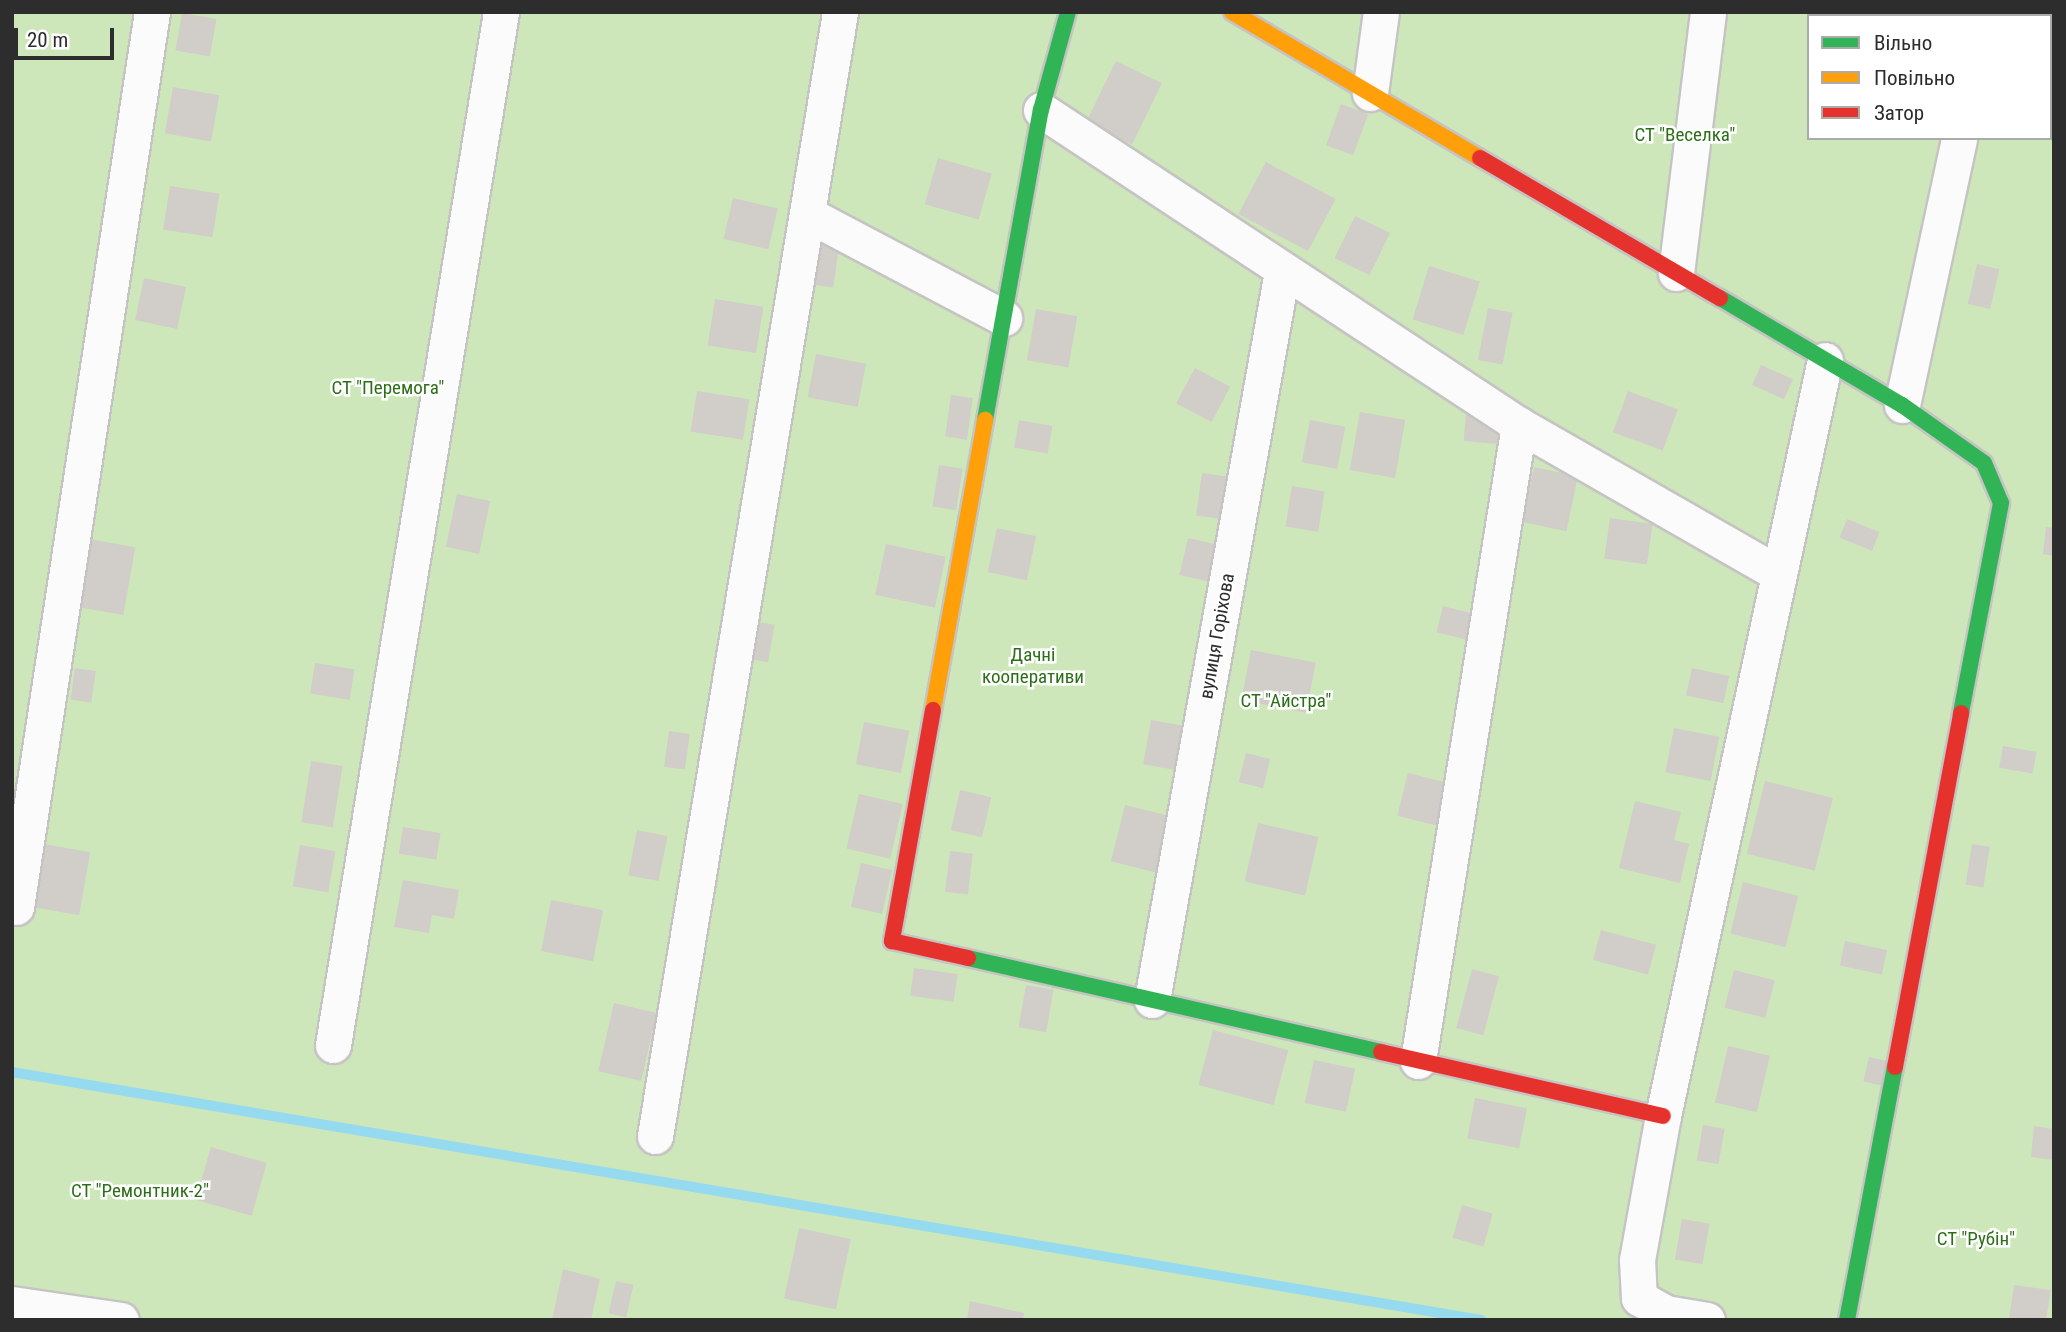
<!DOCTYPE html>
<meta charset="utf-8">
<style>
body{margin:0}
#map{position:relative;width:2066px;height:1332px;overflow:hidden;background:#ece7e2;font-family:"Roboto Condensed",sans-serif}
div>[style]{position:absolute}
.green>*{inset:0;background:#cee7ba}
.stream>*{height:10px;margin:-5px;padding:0 5px;transform-origin:5px;border-radius:5px;background:#95daee}
.building>*{inset:0;background:#d1cdc9;transform-origin:0 0}
.roads{filter:drop-shadow(2px 0 #c5c4c3) drop-shadow(-2px 0 #c5c4c3) drop-shadow(0 2px #c5c4c3) drop-shadow(0 -2px #c5c4c3)}
.street>*{height:35px;margin:-17.5px;padding:0 17.5px;transform-origin:17.5px;border-radius:17.5px;background:#fcfbfb}
.fast>*{height:16px;margin:-8px;padding:0 8px;transform-origin:8px;border-radius:8px;background:#30b455}
.slow>*{height:16px;margin:-8px;padding:0 8px;transform-origin:8px;border-radius:8px;background:#ff9f0a}
.jam>*{height:16px;margin:-8px;padding:0 8px;transform-origin:8px;border-radius:8px;background:#e5322d}
span{translate:-50% -50%;white-space:nowrap;text-align:center;line-height:1.15;-webkit-text-stroke:5px #fff;paint-order:stroke}
.park-label{font-size:19px;color:#2d6f18}
.street-label{font-size:19px;color:#2d2d2d}
.frame{position:absolute;inset:0;border:14px solid #2d2d2d;pointer-events:none}
.legend{position:absolute;left:1807px;top:14px;width:245px;height:126px;box-sizing:border-box;background:#fff;border:2px solid #ababab;margin:0;padding:9px 12px;list-style:none;font-size:21px;color:#2d2d2d}
.legend li{display:flex;align-items:center;gap:14px;height:35px}
.legend b{width:35px;border:2px solid #ababab}
.scale{position:absolute;left:14px;top:28px;width:100px;height:32px;box-sizing:border-box;border:4px solid #2d2d2d;border-top:0;padding-left:9px;font-size:21px;line-height:24px;white-space:nowrap;color:#2d2d2d;-webkit-text-stroke:5px #fff;paint-order:stroke}
</style>
<div id="map">
<div class="green">
<i style="clip-path:polygon(evenodd,12px 12px,2054px 12px,2054px 1320px,12px 1320px,12px 12px,1809px 16px,2050px 16px,2050px 138px,1809px 138px,1809px 16px)"></i>
</div>
<div class="stream">
<i style="left:12px;top:1072px;width:1490px;rotate:9.58deg"></i>
</div>
<div class="building">
<i style="clip-path:polygon(1886px 12px,1921px 12px,1885px 16px)"></i>
<i style="clip-path:polygon(2025px 12px,2054px 12px,2054px 49px,2050px 16px,2024px 16px)"></i>
<i style="left:182px;top:13px;width:35px;height:38px;rotate:10deg"></i>
<i style="left:1116px;top:61px;width:51px;height:68px;rotate:26deg"></i>
<i style="left:173px;top:87px;width:47px;height:47px;rotate:10deg"></i>
<i style="left:1341px;top:104px;width:29px;height:44px;rotate:20deg"></i>
<i style="left:938px;top:158px;width:56px;height:48px;rotate:16deg"></i>
<i style="left:1266px;top:162px;width:79px;height:59px;rotate:28deg"></i>
<i style="left:170px;top:186px;width:50px;height:44px;rotate:9deg"></i>
<i style="left:733px;top:198px;width:46px;height:42px;rotate:13deg"></i>
<i style="left:1355px;top:216px;width:39px;height:47px;rotate:26deg"></i>
<i style="left:819px;top:238px;width:21px;height:47px;rotate:8deg"></i>
<i style="left:1977px;top:264px;width:23px;height:41px;rotate:13deg"></i>
<i style="left:1429px;top:266px;width:53px;height:56px;rotate:17deg"></i>
<i style="left:144px;top:278px;width:43px;height:43px;rotate:12deg"></i>
<i style="left:715px;top:299px;width:49px;height:47px;rotate:9deg"></i>
<i style="left:1488px;top:308px;width:25px;height:53px;rotate:11deg"></i>
<i style="left:1036px;top:309px;width:42px;height:52px;rotate:10deg"></i>
<i style="left:816px;top:354px;width:51px;height:44px;rotate:11deg"></i>
<i style="left:1761px;top:365px;width:35px;height:22px;rotate:24deg"></i>
<i style="left:1195px;top:368px;width:40px;height:40px;rotate:28deg"></i>
<i style="left:697px;top:391px;width:53px;height:41px;rotate:9deg"></i>
<i style="left:1628px;top:391px;width:53px;height:44px;rotate:20deg"></i>
<i style="left:951px;top:395px;width:22px;height:42px;rotate:8deg"></i>
<i style="left:1360px;top:412px;width:46px;height:59px;rotate:10deg"></i>
<i style="left:1466px;top:414px;width:35px;height:27px;rotate:5deg"></i>
<i style="left:1019px;top:420px;width:34px;height:28px;rotate:10deg"></i>
<i style="left:1310px;top:420px;width:36px;height:43px;rotate:11deg"></i>
<i style="left:939px;top:465px;width:24px;height:42px;rotate:9deg"></i>
<i style="left:1534px;top:467px;width:45px;height:56px;rotate:12deg"></i>
<i style="left:1202px;top:473px;width:29px;height:43px;rotate:8deg"></i>
<i style="left:1292px;top:486px;width:33px;height:41px;rotate:9deg"></i>
<i style="left:457px;top:494px;width:34px;height:54px;rotate:12deg"></i>
<i style="left:1610px;top:518px;width:43px;height:41px;rotate:8deg"></i>
<i style="left:1847px;top:519px;width:35px;height:20px;rotate:22deg"></i>
<i style="clip-path:polygon(2046px 527px,2054px 528px,2054px 556px,2043px 554px)"></i>
<i style="left:997px;top:528px;width:40px;height:45px;rotate:12deg"></i>
<i style="left:1188px;top:538px;width:37px;height:38px;rotate:13deg"></i>
<i style="left:89px;top:539px;width:47px;height:69px;rotate:10deg"></i>
<i style="left:886px;top:544px;width:61px;height:52px;rotate:12deg"></i>
<i style="left:1443px;top:606px;width:30px;height:27px;rotate:14deg"></i>
<i style="left:753px;top:621px;width:22px;height:38px;rotate:10deg"></i>
<i style="left:1251px;top:650px;width:66px;height:51px;rotate:11deg"></i>
<i style="left:315px;top:663px;width:40px;height:31px;rotate:9deg"></i>
<i style="left:75px;top:668px;width:21px;height:32px;rotate:8deg"></i>
<i style="left:1692px;top:668px;width:38px;height:28px;rotate:12deg"></i>
<i style="left:1151px;top:720px;width:39px;height:45px;rotate:10deg"></i>
<i style="left:864px;top:722px;width:46px;height:43px;rotate:11deg"></i>
<i style="left:1674px;top:728px;width:46px;height:45px;rotate:11deg"></i>
<i style="left:669px;top:731px;width:21px;height:36px;rotate:8deg"></i>
<i style="left:2003px;top:746px;width:34px;height:22px;rotate:10deg"></i>
<i style="left:1246px;top:753px;width:25px;height:30px;rotate:14deg"></i>
<i style="left:311px;top:761px;width:32px;height:62px;rotate:9deg"></i>
<i style="left:1408px;top:773px;width:49px;height:44px;rotate:14deg"></i>
<i style="left:1765px;top:781px;width:70px;height:75px;rotate:14deg"></i>
<i style="left:960px;top:790px;width:32px;height:41px;rotate:13deg"></i>
<i style="left:859px;top:794px;width:45px;height:56px;rotate:13deg"></i>
<i style="clip-path:polygon(1635px 801px,1681px 812px,1674px 840px,1689px 844px,1680px 883px,1619px 868px)"></i>
<i style="left:1125px;top:805px;width:49px;height:58px;rotate:14deg"></i>
<i style="left:1258px;top:823px;width:62px;height:60px;rotate:13deg"></i>
<i style="left:403px;top:827px;width:38px;height:27px;rotate:9deg"></i>
<i style="left:637px;top:830px;width:31px;height:46px;rotate:11deg"></i>
<i style="left:44px;top:844px;width:47px;height:64px;rotate:10deg"></i>
<i style="left:1972px;top:844px;width:18px;height:41px;rotate:9deg"></i>
<i style="left:300px;top:845px;width:36px;height:42px;rotate:10deg"></i>
<i style="left:950px;top:851px;width:23px;height:41px;rotate:7deg"></i>
<i style="left:861px;top:863px;width:32px;height:45px;rotate:13deg"></i>
<i style="clip-path:polygon(403px 880px,459px 890px,454px 919px,432px 915px,429px 933px,394px 927px)"></i>
<i style="left:1743px;top:882px;width:57px;height:53px;rotate:14deg"></i>
<i style="left:551px;top:900px;width:53px;height:52px;rotate:11deg"></i>
<i style="left:1601px;top:930px;width:57px;height:31px;rotate:15deg"></i>
<i style="left:1845px;top:941px;width:43px;height:25px;rotate:12deg"></i>
<i style="left:914px;top:968px;width:44px;height:28px;rotate:8deg"></i>
<i style="left:1472px;top:969px;width:28px;height:61px;rotate:15deg"></i>
<i style="left:1734px;top:970px;width:42px;height:39px;rotate:14deg"></i>
<i style="left:1026px;top:985px;width:28px;height:43px;rotate:10deg"></i>
<i style="left:614px;top:1003px;width:44px;height:70px;rotate:13deg"></i>
<i style="left:1213px;top:1030px;width:78px;height:57px;rotate:15deg"></i>
<i style="left:1728px;top:1046px;width:43px;height:58px;rotate:13deg"></i>
<i style="left:1869px;top:1057px;width:23px;height:25px;rotate:13deg"></i>
<i style="left:1314px;top:1060px;width:42px;height:44px;rotate:12deg"></i>
<i style="left:1475px;top:1098px;width:53px;height:41px;rotate:11deg"></i>
<i style="left:1703px;top:1125px;width:22px;height:36px;rotate:10deg"></i>
<i style="clip-path:polygon(2034px 1126px,2054px 1129px,2054px 1160px,2031px 1157px)"></i>
<i style="left:211px;top:1147px;width:58px;height:55px;rotate:16deg"></i>
<i style="left:1462px;top:1205px;width:32px;height:34px;rotate:16deg"></i>
<i style="left:1682px;top:1219px;width:28px;height:41px;rotate:10deg"></i>
<i style="left:799px;top:1228px;width:53px;height:72px;rotate:12deg"></i>
<i style="clip-path:polygon(563px 1269px,600px 1279px,591px 1320px,552px 1320px)"></i>
<i style="left:616px;top:1281px;width:18px;height:33px;rotate:13deg"></i>
<i style="clip-path:polygon(2014px 1285px,2051px 1290px,2046px 1320px,2009px 1319px)"></i>
<i style="clip-path:polygon(970px 1301px,1024px 1313px,1023px 1320px,967px 1320px)"></i>
</div>
<div class="roads">
<div class="street">
<i style="left:1977px;top:16px;width:4px;rotate:-90deg"></i>
<i style="left:1370px;top:93px;width:82px;rotate:-82.3deg"></i>
<i style="left:1041px;top:110px;width:572px;rotate:33.38deg"></i>
<i style="left:1519px;top:425px;width:296px;rotate:29.8deg"></i>
<i style="left:807px;top:214px;width:223px;rotate:27.8deg"></i>
<i style="left:1676px;top:273px;width:263px;rotate:-83deg"></i>
<i style="left:1902px;top:405px;width:273px;rotate:-77.9deg"></i>
<i style="left:16px;top:907px;width:905px;rotate:-81.36deg"></i>
<i style="left:1152px;top:1000px;width:740px;rotate:-79.88deg"></i>
<i style="left:333px;top:1045px;width:1047px;rotate:-80.76deg"></i>
<i style="left:1418px;top:1061px;width:644px;rotate:-80.98deg"></i>
<i style="left:655px;top:1136px;width:1139px;rotate:-80.65deg"></i>
<i style="left:12px;top:1304px;width:110px;rotate:8.4deg"></i>
<i style="left:1707px;top:1320px;width:42px;rotate:-170.3deg"></i>
<i style="left:1666px;top:1313px;width:31px;rotate:-151deg"></i>
<i style="left:1639px;top:1298px;width:38px;rotate:-93deg"></i>
<i style="left:1637px;top:1260px;width:146px;rotate:-79.8deg"></i>
<i style="left:1663px;top:1116px;width:773px;rotate:-77.91deg"></i>
</div>
<div class="fast">
<i style="left:1720px;top:298px;width:211px;rotate:30.5deg"></i>
<i style="left:1902px;top:405px;width:100px;rotate:35.3deg"></i>
<i style="left:1984px;top:463px;width:43px;rotate:67deg"></i>
<i style="left:2001px;top:503px;width:214px;rotate:100.8deg"></i>
<i style="left:985px;top:420px;width:315px;rotate:-79.8deg"></i>
<i style="left:1041px;top:110px;width:102px;rotate:-74.6deg"></i>
<i style="left:968px;top:958px;width:424px;rotate:12.8deg"></i>
<i style="left:1847px;top:1320px;width:258px;rotate:-79.3deg"></i>
</div>
<div class="slow">
<i style="left:1232px;top:12px;width:288px;rotate:30.5deg"></i>
<i style="left:933px;top:710px;width:295px;rotate:-79.8deg"></i>
</div>
<div class="jam">
<i style="left:1480px;top:158px;width:278px;rotate:30.3deg"></i>
<i style="left:933px;top:710px;width:235px;rotate:100.1deg"></i>
<i style="left:892px;top:941px;width:78px;rotate:12.6deg"></i>
<i style="left:1381px;top:1052px;width:289px;rotate:12.8deg"></i>
<i style="left:1895px;top:1067px;width:360px;rotate:-79.4deg"></i>
</div>
</div>
<div class="park-label">
<span style="left:1685px;top:135px">СТ "Веселка"</span>
<span style="left:388px;top:388px">СТ "Перемога"</span>
<span style="left:1033px;top:666px">Дачні<br>кооперативи</span>
<span style="left:1286px;top:701px">СТ "Айстра"</span>
<span style="left:140px;top:1191px">СТ "Ремонтник-2"</span>
<span style="left:1976px;top:1239px">СТ "Рубін"</span>
</div>
<div class="street-label">
<span style="left:1217px;top:636px;rotate:-80deg">вулиця Горіхова</span>
</div>
<div class="frame"></div>
<ul class="legend">
<li><b style="height:9px;background:#30b455"></b>Вільно</li>
<li><b style="height:9px;background:#ff9f0a"></b>Повільно</li>
<li><b style="height:9px;background:#e5322d"></b>Затор</li>
</ul>
<div class="scale">20 m</div>
</div>
